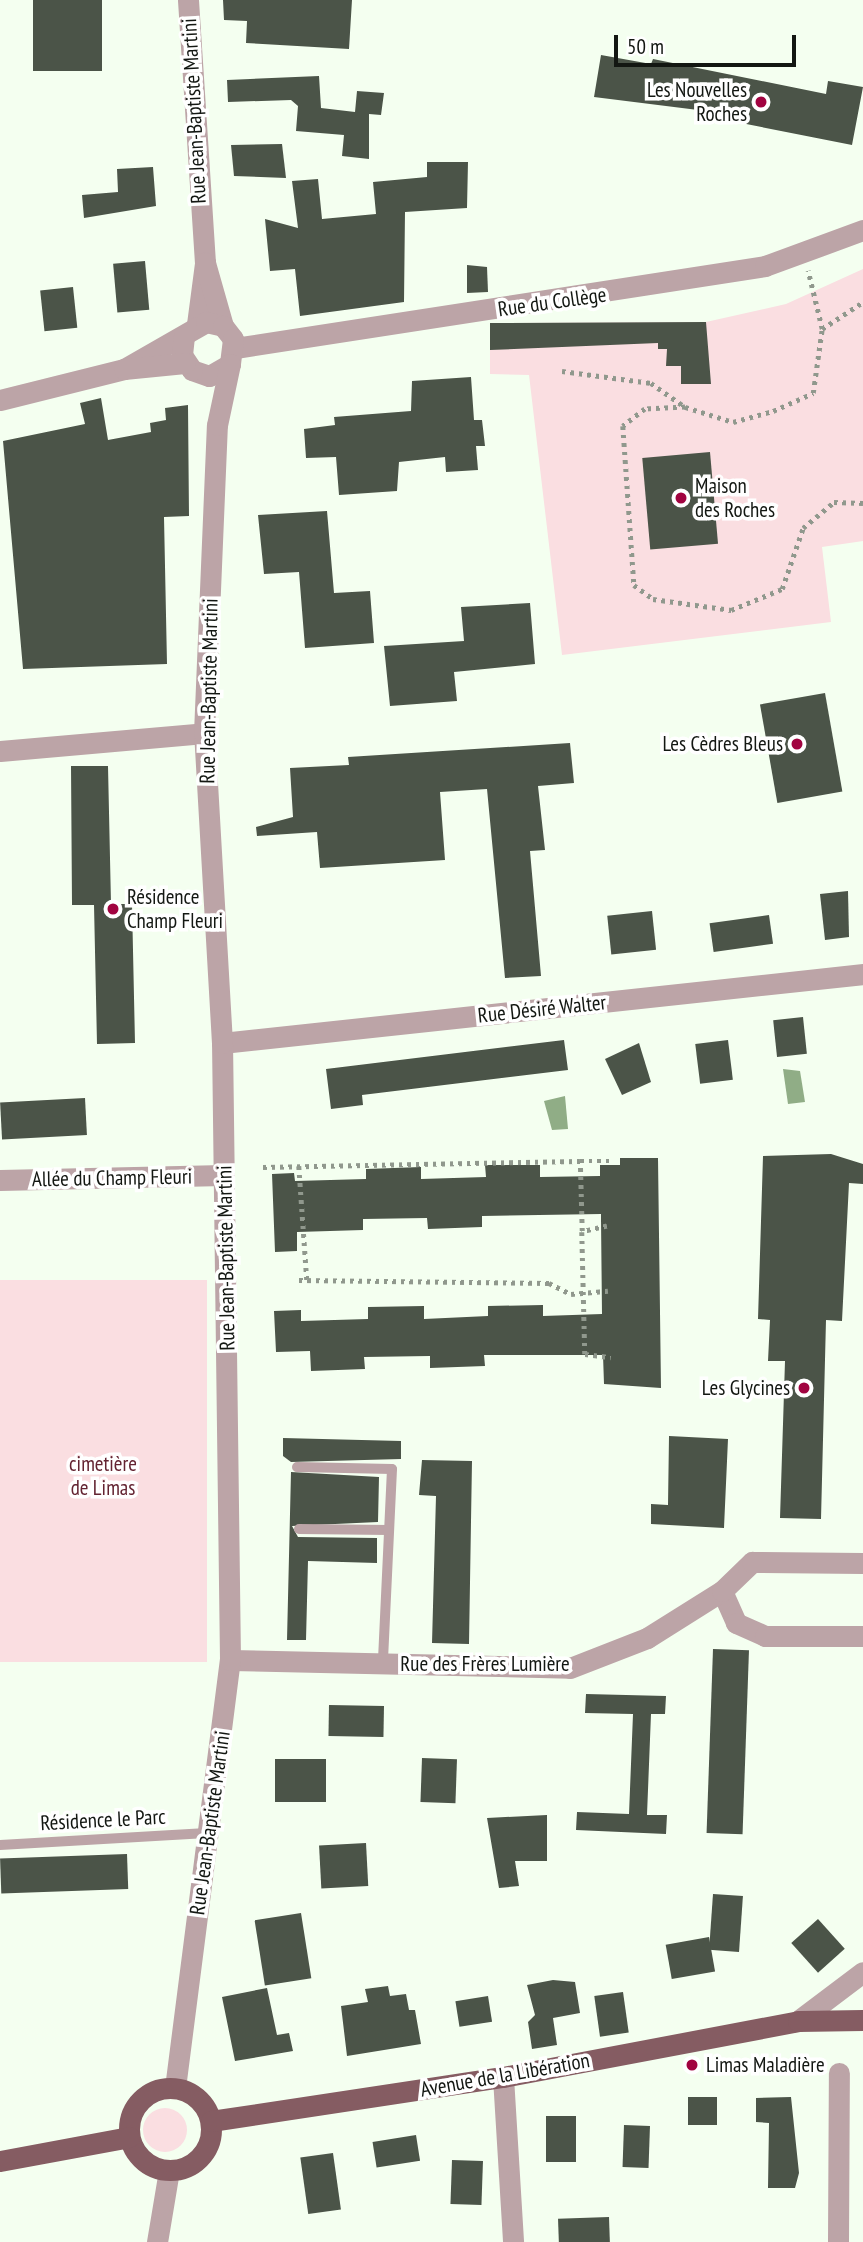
<!DOCTYPE html>
<meta charset="utf-8">
<style>
body{margin:0}
#map{position:relative;width:863px;height:2242px;overflow:hidden;background:#f4fff0;font-family:"PT Sans Narrow",sans-serif}
div>[style]{position:absolute}
.green>*{inset:0;background:#fadee1;transform-origin:0 0}
.round{border-radius:50%}
.water>*{inset:0;background:#90ad86}
.building>*{inset:0;background:#4b5448;transform-origin:0 0}
.path>*{height:4.5px;margin-top:-2.25px;transform-origin:0;background:repeating-linear-gradient(90deg,#90988d 0 3.5px,transparent 0 8.5px)}
.lane>*{height:10px;margin:-5px;padding:0 5px;transform-origin:5px;border-radius:5px;background:#bca4a7}
.street>*{height:21px;margin:-10.5px;padding:0 10.5px;transform-origin:10.5px;border-radius:10.5px;background:#bca4a7}
.primary>*{height:21px;margin:-10.5px;padding:0 10.5px;transform-origin:10.5px;border-radius:10.5px;background:#855c62}
.primary>.ring{margin:-10.5px;padding:0;box-sizing:content-box;background:none;border:21px solid #855c62;border-radius:50%}
.dots>*{width:19px;height:19px;translate:-50% -50%;box-sizing:border-box;border:4px solid #fff;border-radius:50%}
span{translate:-50% -50%;white-space:nowrap;text-align:center;line-height:1.15;-webkit-text-stroke:7px #fff;paint-order:stroke}
.poi-label{font-size:21px;color:#131712}
.right{translate:-100% -50%;text-align:right}
.left{translate:0 -50%;text-align:left}
.street-label{font-size:21px;color:#131712}
.park-label{font-size:21px;color:#632331}
.scale{position:absolute;left:614px;top:35px;width:182px;height:32px;box-sizing:border-box;border:4px solid #131712;border-top:0;padding-left:9px;font-size:21px;line-height:24px;white-space:nowrap;color:#131712;-webkit-text-stroke:5px #fff;paint-order:stroke}
</style>
<div id="map">
<div class="green">
<i style="clip-path:polygon(863px 269px,863px 541px,822px 547px,831px 622px,562px 655px,529px 375px,490px 374px,490px 323px,706px 322px,786px 304px)"></i>
<i style="left:207px;top:1280px;width:382px;height:207px;rotate:90deg"></i>
<i class="round" style="left:143px;top:2108px;width:44px;height:44px"></i>
</div>
<div class="water">
<i style="clip-path:polygon(783px 1069px,800px 1071px,805px 1102px,788px 1104px)"></i>
<i style="clip-path:polygon(565px 1096px,568px 1129px,552px 1130px,544px 1101px)"></i>
</div>
<div class="building">
<i style="left:33px;top:0;width:69px;height:71px"></i>
<i style="clip-path:polygon(223px 0,352px 0,349px 49px,246px 43px,247px 21px,224px 20px)"></i>
<i style="clip-path:polygon(601px 55px,651px 64px,653px 59px,826px 94px,828px 81px,863px 87px,852px 145px,721px 119px,722px 113px,594px 97px)"></i>
<i style="clip-path:polygon(319px 76px,321px 108px,355px 112px,357px 91px,384px 93px,381px 115px,369px 114px,369px 159px,342px 156px,344px 135px,296px 131px,298px 106px,291px 100px,228px 102px,227px 80px)"></i>
<i style="clip-path:polygon(282px 144px,286px 178px,234px 176px,231px 145px)"></i>
<i style="clip-path:polygon(427px 162px,468px 162px,467px 208px,405px 212px,404px 302px,300px 316px,295px 269px,270px 271px,265px 219px,298px 228px,292px 181px,318px 179px,322px 219px,376px 214px,373px 182px,427px 177px)"></i>
<i style="clip-path:polygon(153px 167px,156px 206px,84px 218px,82px 195px,118px 192px,117px 169px)"></i>
<i style="left:145px;top:261px;width:49px;height:32px;rotate:85deg"></i>
<i style="clip-path:polygon(467px 265px,487px 267px,488px 292px,467px 293px)"></i>
<i style="left:73px;top:287px;width:41px;height:33px;rotate:84deg"></i>
<i style="clip-path:polygon(706px 322px,711px 384px,681px 384px,681px 366px,666px 366px,667px 349px,658px 349px,658px 343px,490px 350px,490px 323px)"></i>
<i style="clip-path:polygon(471px 377px,474px 420px,482px 420px,485px 446px,476px 446px,478px 470px,446px 472px,445px 457px,399px 462px,397px 491px,339px 495px,336px 457px,306px 458px,304px 429px,335px 425px,334px 417px,411px 411px,412px 381px)"></i>
<i style="clip-path:polygon(101px 398px,108px 440px,151px 432px,150px 423px,166px 420px,165px 408px,188px 405px,189px 516px,164px 517px,167px 664px,23px 669px,3px 441px,85px 424px,80px 403px)"></i>
<i style="left:710px;top:452px;width:92px;height:68px;rotate:85deg"></i>
<i style="clip-path:polygon(327px 511px,334px 593px,370px 591px,374px 643px,305px 648px,299px 572px,264px 574px,258px 515px)"></i>
<i style="clip-path:polygon(530px 603px,535px 664px,454px 672px,457px 701px,390px 706px,384px 646px,464px 641px,461px 607px)"></i>
<i style="left:825px;top:693px;width:100px;height:66px;rotate:80deg"></i>
<i style="clip-path:polygon(570px 743px,574px 783px,538px 786px,545px 850px,530px 851px,541px 976px,505px 978px,487px 789px,440px 792px,445px 860px,320px 868px,317px 832px,257px 836px,256px 827px,293px 817px,290px 768px,349px 765px,348px 757px)"></i>
<i style="clip-path:polygon(71px 766px,108px 766px,111px 904px,132px 904px,135px 1043px,97px 1044px,94px 905px,72px 905px)"></i>
<i style="clip-path:polygon(848px 891px,849px 937px,825px 940px,820px 894px)"></i>
<i style="left:652px;top:911px;width:39px;height:45px;rotate:84deg"></i>
<i style="left:769px;top:915px;width:29px;height:60px;rotate:82deg"></i>
<i style="left:803px;top:1017px;width:37px;height:30px;rotate:84deg"></i>
<i style="clip-path:polygon(564px 1040px,568px 1070px,362px 1095px,363px 1105px,331px 1109px,326px 1069px)"></i>
<i style="left:728px;top:1040px;width:40px;height:33px;rotate:83deg"></i>
<i style="clip-path:polygon(639px 1043px,651px 1082px,622px 1095px,605px 1059px)"></i>
<i style="left:85px;top:1098px;width:37px;height:85px;rotate:87deg"></i>
<i style="clip-path:polygon(831px 1154px,863px 1164px,863px 1184px,849px 1183px,842px 1321px,826px 1320px,821px 1519px,780px 1518px,785px 1361px,768px 1361px,770px 1320px,758px 1319px,763px 1156px)"></i>
<i style="clip-path:polygon(620px 1158px,658px 1158px,661px 1388px,604px 1384px,603px 1355px,484px 1355px,485px 1366px,430px 1368px,430px 1356px,364px 1357px,365px 1369px,311px 1371px,310px 1351px,276px 1352px,274px 1311px,301px 1310px,301px 1321px,368px 1319px,368px 1307px,424px 1306px,424px 1319px,488px 1316px,488px 1306px,543px 1305px,543px 1316px,602px 1314px,601px 1219px,601px 1214px,482px 1216px,482px 1227px,428px 1229px,427px 1218px,363px 1219px,363px 1230px,297px 1232px,297px 1251px,275px 1252px,272px 1174px,294px 1173px,295px 1181px,366px 1179px,366px 1169px,421px 1167px,421px 1179px,486px 1177px,485px 1165px,540px 1165px,540px 1177px,600px 1176px,600px 1165px,620px 1165px)"></i>
<i style="clip-path:polygon(669px 1436px,728px 1439px,724px 1528px,651px 1524px,651px 1504px,668px 1505px)"></i>
<i style="clip-path:polygon(283px 1438px,401px 1441px,401px 1459px,291px 1462px,283px 1456px)"></i>
<i style="clip-path:polygon(422px 1460px,472px 1461px,469px 1644px,432px 1643px,436px 1496px,419px 1495px)"></i>
<i style="clip-path:polygon(291px 1472px,379px 1477px,378px 1522px,292px 1526px,298px 1537px,377px 1538px,377px 1563px,308px 1561px,306px 1640px,287px 1640px)"></i>
<i style="left:713px;top:1649px;width:36px;height:184px;rotate:2deg"></i>
<i style="clip-path:polygon(586px 1694px,666px 1696px,665px 1714px,651px 1714px,647px 1815px,667px 1815px,666px 1834px,576px 1830px,577px 1812px,629px 1814px,633px 1714px,585px 1713px)"></i>
<i style="left:329px;top:1705px;width:55px;height:31px;rotate:1deg"></i>
<i style="left:422px;top:1758px;width:35px;height:44px;rotate:2deg"></i>
<i style="left:275px;top:1759px;width:51px;height:43px"></i>
<i style="clip-path:polygon(547px 1815px,547px 1861px,515px 1861px,519px 1886px,499px 1888px,487px 1818px)"></i>
<i style="left:366px;top:1843px;width:43px;height:47px;rotate:87deg"></i>
<i style="left:127px;top:1854px;width:35px;height:127px;rotate:88deg"></i>
<i style="left:713px;top:1894px;width:30px;height:56px;rotate:4deg"></i>
<i style="left:301px;top:1913px;width:66px;height:47px;rotate:81deg"></i>
<i style="left:818px;top:1919px;width:40px;height:36px;rotate:48deg"></i>
<i style="left:709px;top:1937px;width:35px;height:44px;rotate:80deg"></i>
<i style="clip-path:polygon(553px 1980px,575px 1982px,580px 2013px,553px 2018px,557px 2045px,532px 2049px,528px 2022px,535px 2015px,527px 1985px)"></i>
<i style="clip-path:polygon(388px 1986px,390px 1996px,406px 1994px,409px 2010px,415px 2010px,421px 2044px,347px 2056px,341px 2006px,368px 2002px,365px 1989px)"></i>
<i style="clip-path:polygon(267px 1988px,277px 2035px,289px 2033px,293px 2051px,235px 2061px,222px 1997px)"></i>
<i style="left:623px;top:1992px;width:41px;height:29px;rotate:82deg"></i>
<i style="left:488px;top:1996px;width:26px;height:33px;rotate:81deg"></i>
<i style="left:688px;top:2097px;width:29px;height:28px"></i>
<i style="clip-path:polygon(791px 2097px,799px 2173px,795px 2188px,768px 2188px,769px 2123px,756px 2122px,756px 2098px)"></i>
<i style="left:546px;top:2116px;width:30px;height:46px"></i>
<i style="left:624px;top:2125px;width:26px;height:42px;rotate:2deg"></i>
<i style="left:416px;top:2135px;width:26px;height:44px;rotate:81deg"></i>
<i style="left:333px;top:2153px;width:57px;height:33px;rotate:82deg"></i>
<i style="left:452px;top:2160px;width:31px;height:44px;rotate:2deg"></i>
<i style="left:609px;top:2217px;width:25px;height:51px;rotate:88deg"></i>
</div>
<div class="path">
<i style="left:822px;top:329px;width:49px;rotate:-33.4deg"></i>
<i style="left:562px;top:371px;width:90px;rotate:7.7deg"></i>
<i style="left:651px;top:383px;width:42px;rotate:35.2deg"></i>
<i style="left:685px;top:407px;width:50px;rotate:17.4deg"></i>
<i style="left:733px;top:422px;width:41px;rotate:-15.4deg"></i>
<i style="left:773px;top:411px;width:44px;rotate:-24.2deg"></i>
<i style="left:813px;top:393px;width:65px;rotate:-82deg"></i>
<i style="left:822px;top:329px;width:60px;rotate:-103.6deg"></i>
<i style="left:685px;top:407px;width:40px;rotate:177.1deg"></i>
<i style="left:645px;top:409px;width:28px;rotate:142deg"></i>
<i style="left:623px;top:426px;width:159px;rotate:86deg"></i>
<i style="left:634px;top:585px;width:24px;rotate:36deg"></i>
<i style="left:653px;top:599px;width:79px;rotate:8deg"></i>
<i style="left:731px;top:610px;width:55px;rotate:-22.4deg"></i>
<i style="left:782px;top:589px;width:65px;rotate:-71deg"></i>
<i style="left:803px;top:528px;width:40px;rotate:-40deg"></i>
<i style="left:834px;top:502px;width:29px;rotate:2deg"></i>
<i style="left:299px;top:1166px;width:114px;rotate:86deg"></i>
<i style="left:263px;top:1167px;width:317px;rotate:-1.1deg"></i>
<i style="left:607px;top:1226px;width:26px;rotate:167deg"></i>
<i style="left:582px;top:1232px;width:122px;rotate:88.6deg"></i>
<i style="left:585px;top:1354px;width:26px;rotate:7deg"></i>
<i style="left:582px;top:1231px;width:70px;rotate:-91.6deg"></i>
<i style="left:580px;top:1161px;width:29px"></i>
<i style="left:299px;top:1280px;width:250px;rotate:0.7deg"></i>
<i style="left:549px;top:1283px;width:25px;rotate:27deg"></i>
<i style="left:571px;top:1294px;width:37px;rotate:-5deg"></i>
</div>
<div class="lane">
<i style="left:297px;top:1467px;width:95px;rotate:1.2deg"></i>
<i style="left:392px;top:1469px;width:194px;rotate:92.7deg"></i>
<i style="left:299px;top:1529px;width:90px;rotate:0.6deg"></i>
<i style="left:0;top:1845px;width:207px;rotate:-3.3deg"></i>
</div>
<div class="street">
<i style="left:188px;top:0;width:264px;rotate:86.3deg"></i>
<i style="left:197px;top:324px;width:62px;rotate:-82.5deg"></i>
<i style="left:205px;top:263px;width:66px;rotate:74.1deg"></i>
<i style="left:235px;top:348px;width:536px;rotate:-8.79deg"></i>
<i style="left:765px;top:266px;width:104px;rotate:-20.2deg"></i>
<i style="left:124px;top:369px;width:95px;rotate:-29.8deg"></i>
<i style="left:206px;top:322px;width:17px;rotate:13deg"></i>
<i style="left:223px;top:326px;width:16px;rotate:52deg"></i>
<i style="left:233px;top:339px;width:25px;rotate:97deg"></i>
<i style="left:230px;top:364px;width:24px;rotate:150deg"></i>
<i style="left:209px;top:376px;width:18px;rotate:-161deg"></i>
<i style="left:192px;top:370px;width:18px;rotate:-124deg"></i>
<i style="left:182px;top:355px;width:18px;rotate:-84deg"></i>
<i style="left:0;top:400px;width:128px;rotate:-14deg"></i>
<i style="left:124px;top:369px;width:61px;rotate:-5.6deg"></i>
<i style="left:0;top:751px;width:205px;rotate:-5deg"></i>
<i style="left:222px;top:1043px;width:645px;rotate:-6.14deg"></i>
<i style="left:0;top:1180px;width:224px;rotate:-1.3deg"></i>
<i style="left:722px;top:1591px;width:35px;rotate:66deg"></i>
<i style="left:736px;top:1623px;width:32px;rotate:24deg"></i>
<i style="left:765px;top:1636px;width:98px"></i>
<i style="left:230px;top:1660px;width:340px;rotate:1.3deg"></i>
<i style="left:570px;top:1668px;width:83px;rotate:-21.3deg"></i>
<i style="left:647px;top:1638px;width:89px;rotate:-32.1deg"></i>
<i style="left:722px;top:1591px;width:42px;rotate:-44deg"></i>
<i style="left:752px;top:1562px;width:111px;rotate:0.5deg"></i>
<i style="left:798px;top:2021px;width:81px;rotate:-37deg"></i>
<i style="left:503px;top:2077px;width:165px;rotate:86.5deg"></i>
<i style="left:175px;top:2088px;width:432px;rotate:-82.7deg"></i>
<i style="left:230px;top:1660px;width:617px;rotate:-90.74deg"></i>
<i style="left:222px;top:1043px;width:311px;rotate:-93.3deg"></i>
<i style="left:204px;top:733px;width:308px;rotate:-87.6deg"></i>
<i style="left:217px;top:425px;width:62px;rotate:-78deg"></i>
<i style="left:157px;top:2242px;width:73px;rotate:-80.5deg"></i>
<i style="left:838px;top:2242px;width:169px;rotate:-89.7deg"></i>
</div>
<div class="primary">
<i class="ring" style="left:129px;top:2088px;width:61px;height:61px"></i>
<i style="left:211px;top:2121px;width:295px;rotate:-8.6deg"></i>
<i style="left:503px;top:2077px;width:300px;rotate:-10.7deg"></i>
<i style="left:798px;top:2021px;width:65px;rotate:-0.9deg"></i>
<i style="left:0;top:2161px;width:131px;rotate:-10.5deg"></i>
</div>
<div class="dots">
<i style="left:761px;top:102px;background:#a10340"></i>
<i style="left:681px;top:498px;background:#a10340"></i>
<i style="left:797px;top:744px;background:#a10340"></i>
<i style="left:113px;top:909px;background:#a10340"></i>
<i style="left:804px;top:1388px;background:#a10340"></i>
<i style="left:692px;top:2065px;background:#a10340"></i>
</div>
<div class="poi-label">
<span class="right" style="left:747px;top:102px">Les Nouvelles<br>Roches</span>
<span class="left" style="left:695px;top:498px">Maison<br>des Roches</span>
<span class="right" style="left:783px;top:744px">Les Cèdres Bleus</span>
<span class="left" style="left:127px;top:909px">Résidence<br>Champ Fleuri</span>
<span class="right" style="left:790px;top:1388px">Les Glycines</span>
<span class="left" style="left:706px;top:2065px">Limas Maladière</span>
</div>
<div class="street-label">
<span style="left:194px;top:111px;rotate:-93deg">Rue Jean-Baptiste Martini</span>
<span style="left:552px;top:302px;rotate:-8deg">Rue du Collège</span>
<span style="left:209px;top:691px;rotate:-89deg">Rue Jean-Baptiste Martini</span>
<span style="left:542px;top:1009px;rotate:-6deg">Rue Désiré Walter</span>
<span style="left:112px;top:1178px;rotate:-1deg">Allée du Champ Fleuri</span>
<span style="left:226px;top:1258px;rotate:-91deg">Rue Jean-Baptiste Martini</span>
<span style="left:485px;top:1664px">Rue des Frères Lumière</span>
<span style="left:103px;top:1820px;rotate:-3deg">Résidence le Parc</span>
<span style="left:210px;top:1823px;rotate:-82deg">Rue Jean-Baptiste Martini</span>
<span style="left:505px;top:2075px;rotate:-10deg">Avenue de la Libération</span>
</div>
<div class="park-label">
<span style="left:103px;top:1476px">cimetière<br>de Limas</span>
</div>
<div class="scale">50 m</div>
</div>
